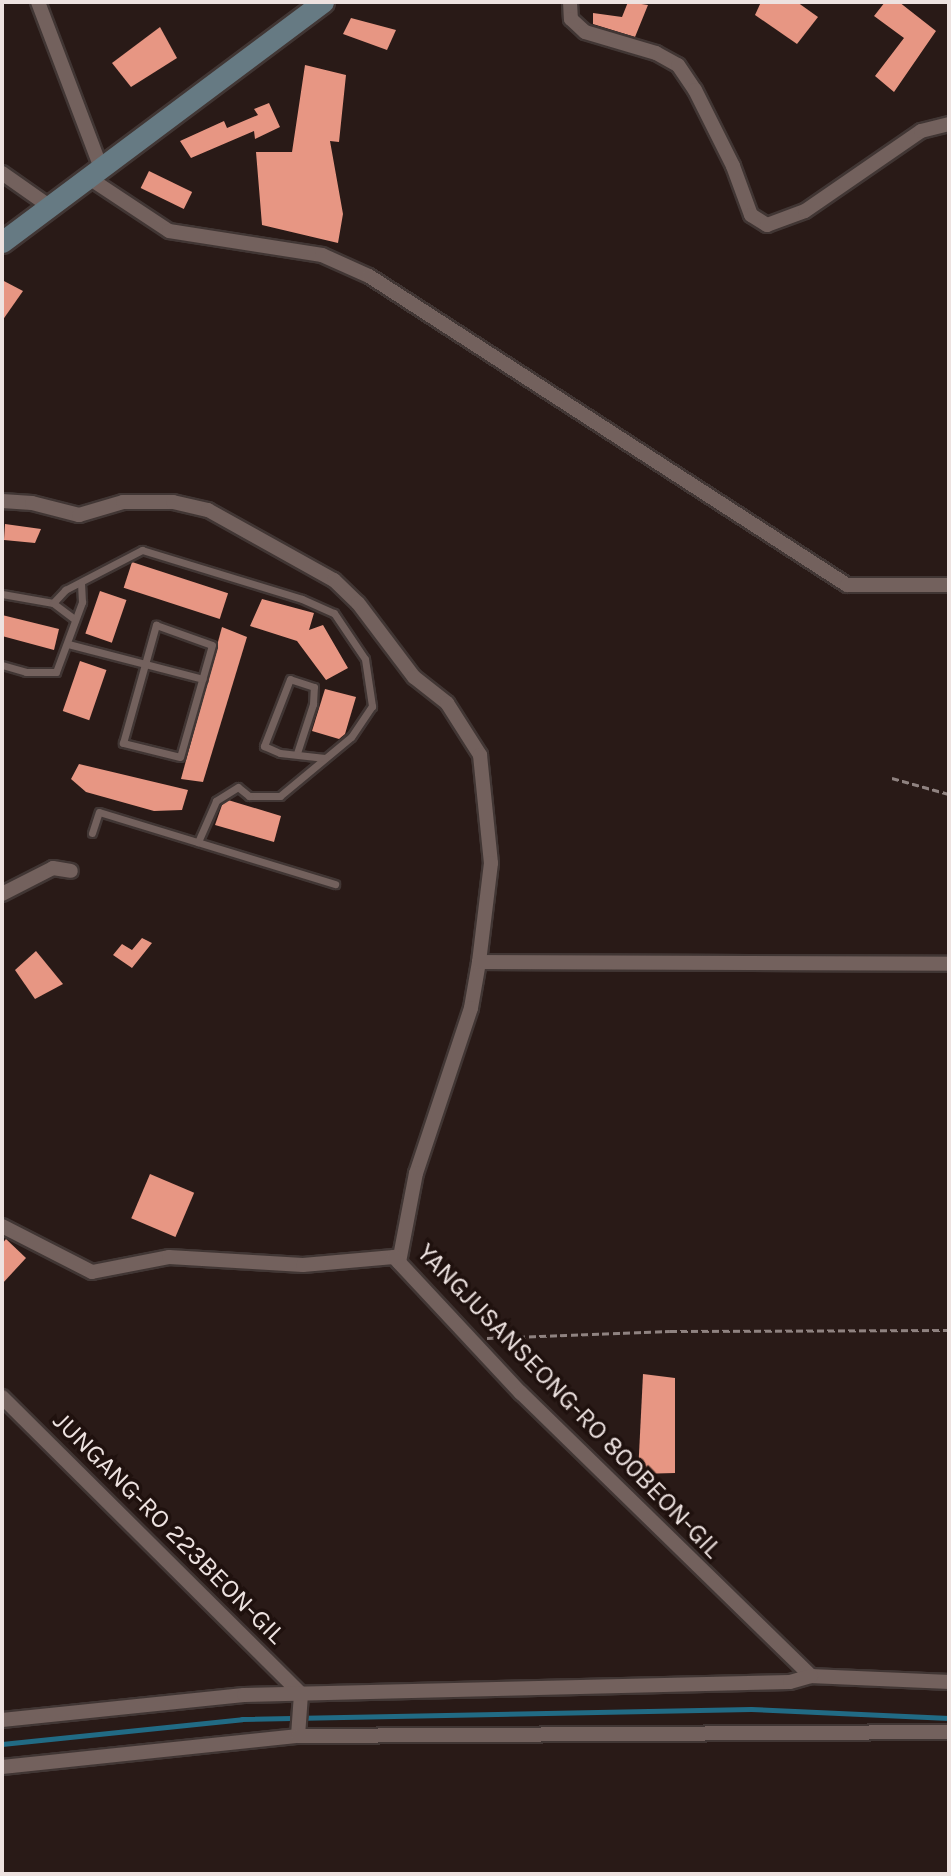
<!DOCTYPE html>
<style>
body{margin:0}
#map{position:relative;width:951px;height:1876px;overflow:hidden;background:#291a17;font-family:Karla,sans-serif}
div>[style]{position:absolute}
.stream>*{height:4.5px;margin:-2.25px;padding:0 2.25px;transform-origin:2.25px;border-radius:2.25px;background:#216b85}
.building>*{inset:0;background:#e79683;transform-origin:0 0}
.path>*{height:2.5px;margin-top:-1.25px;transform-origin:0;background:repeating-linear-gradient(90deg,#8f8280 0 7px,transparent 0 10.5px)}
.roads{filter:drop-shadow(2px 0 #413634) drop-shadow(-2px 0 #413634) drop-shadow(0 2px #413634) drop-shadow(0 -2px #413634)}
.lane>*{height:7px;margin:-3.5px;padding:0 3.5px;transform-origin:3.5px;border-radius:3.5px;background:#73615d}
.street>*{height:14px;margin:-7px;padding:0 7px;transform-origin:7px;border-radius:7px;background:#73615d}
.secondary>*{height:21px;margin:-10.5px;padding:0 10.5px;transform-origin:10.5px;border-radius:10.5px;background:#667a83}
span{translate:-50% -50%;white-space:nowrap;text-align:center;line-height:1.15;-webkit-text-stroke:7px #1f110e;paint-order:stroke}
.street-label{font-size:26px;color:#ede2e0}
.frame{position:absolute;inset:0;border:4px solid #ede2e0;pointer-events:none}
</style>
<div id="map">
<div class="stream">
<i style="left:2px;top:1744px;width:241px;rotate:-5.9deg"></i>
<i style="left:242px;top:1719px;width:509px;rotate:-1.13deg"></i>
<i style="left:751px;top:1709px;width:198px;rotate:2.6deg"></i>
</div>
<div class="building">
<i style="clip-path:polygon(628px 2px,648px 5px,635px 37px,593px 24px,593px 13px,622px 17px)"></i>
<i style="clip-path:polygon(761px 2px,797px 2px,818px 17px,797px 44px,755px 15px)"></i>
<i style="clip-path:polygon(885px 2px,899px 2px,936px 31px,894px 92px,875px 76px,904px 38px,874px 16px)"></i>
<i style="clip-path:polygon(351px 18px,396px 30px,387px 50px,343px 34px)"></i>
<i style="clip-path:polygon(160px 27px,177px 58px,131px 87px,112px 63px)"></i>
<i style="clip-path:polygon(305px 65px,346px 75px,339px 142px,330px 141px,343px 214px,338px 243px,262px 225px,256px 152px,292px 152px)"></i>
<i style="clip-path:polygon(269px 103px,280px 127px,255px 139px,254px 131px,191px 158px,180px 141px,224px 121px,227px 128px,258px 115px,254px 109px)"></i>
<i style="left:149px;top:171px;width:48px;height:19px;rotate:26deg"></i>
<i style="clip-path:polygon(2px 280px,23px 291px,2px 321px)"></i>
<i style="clip-path:polygon(5px 524px,41px 529px,35px 543px,4px 540px)"></i>
<i style="left:132px;top:562px;width:101px;height:27px;rotate:18deg"></i>
<i style="left:100px;top:591px;width:28px;height:45px;rotate:19deg"></i>
<i style="clip-path:polygon(262px 599px,314px 613px,309px 630px,323px 625px,348px 668px,326px 680px,297px 641px,250px 626px)"></i>
<i style="clip-path:polygon(2px 615px,59px 629px,54px 650px,2px 636px)"></i>
<i style="clip-path:polygon(222px 627px,247px 637px,203px 782px,181px 779px)"></i>
<i style="left:80px;top:661px;width:28px;height:53px;rotate:19deg"></i>
<i style="clip-path:polygon(325px 689px,356px 697px,345px 734px,339px 739px,312px 731px)"></i>
<i style="clip-path:polygon(79px 764px,188px 790px,182px 810px,154px 811px,86px 792px,71px 779px)"></i>
<i style="clip-path:polygon(228px 800px,281px 816px,274px 842px,215px 825px,222px 805px)"></i>
<i style="clip-path:polygon(142px 938px,152px 943px,132px 968px,113px 955px,122px 944px,132px 950px)"></i>
<i style="clip-path:polygon(36px 951px,63px 984px,35px 999px,15px 970px)"></i>
<i style="left:150px;top:1174px;width:48px;height:48px;rotate:23deg"></i>
<i style="clip-path:polygon(6px 1239px,26px 1258px,2px 1284px,2px 1244px)"></i>
<i style="clip-path:polygon(643px 1374px,675px 1378px,675px 1473px,638px 1474px)"></i>
</div>
<div class="path">
<i style="left:892px;top:778px;width:59px;rotate:15.7deg"></i>
<i style="left:487px;top:1338px;width:183px;rotate:-2.2deg"></i>
<i style="left:670px;top:1331px;width:279px;rotate:-0.2deg"></i>
</div>
<div class="roads">
<div class="lane">
<i style="left:2px;top:594px;width:52px;rotate:10deg"></i>
<i style="left:53px;top:603px;width:18px;rotate:-47deg"></i>
<i style="left:65px;top:590px;width:87px;rotate:-27.5deg"></i>
<i style="left:142px;top:550px;width:167px;rotate:17deg"></i>
<i style="left:302px;top:599px;width:35px;rotate:24deg"></i>
<i style="left:334px;top:613px;width:55px;rotate:56deg"></i>
<i style="left:365px;top:659px;width:48px;rotate:81.5deg"></i>
<i style="left:372px;top:706px;width:37px;rotate:124deg"></i>
<i style="left:351px;top:737px;width:92px;rotate:140.3deg"></i>
<i style="left:280px;top:796px;width:31px;rotate:180deg"></i>
<i style="left:249px;top:796px;width:14px;rotate:-141deg"></i>
<i style="left:238px;top:787px;width:26px;rotate:148deg"></i>
<i style="left:216px;top:801px;width:45px;rotate:113.7deg"></i>
<i style="left:53px;top:603px;width:26px;rotate:37deg"></i>
<i style="left:156px;top:625px;width:59px;rotate:19.7deg"></i>
<i style="left:212px;top:645px;width:116px;rotate:105.9deg"></i>
<i style="left:180px;top:757px;width:59px;rotate:-166.2deg"></i>
<i style="left:123px;top:743px;width:123px;rotate:-74.4deg"></i>
<i style="left:68px;top:644px;width:139px;rotate:14.5deg"></i>
<i style="left:2px;top:665px;width:25px;rotate:16deg"></i>
<i style="left:26px;top:672px;width:30px"></i>
<i style="left:56px;top:672px;width:75px;rotate:-69.6deg"></i>
<i style="left:82px;top:602px;width:19px;rotate:-93deg"></i>
<i style="left:297px;top:753px;width:52px;rotate:-71.9deg"></i>
<i style="left:313px;top:704px;width:17px;rotate:-87deg"></i>
<i style="left:314px;top:687px;width:25px;rotate:-162deg"></i>
<i style="left:290px;top:679px;width:72px;rotate:111.2deg"></i>
<i style="left:264px;top:746px;width:17px;rotate:24deg"></i>
<i style="left:280px;top:753px;width:45px;rotate:6.3deg"></i>
<i style="left:92px;top:833px;width:22px;rotate:-72deg"></i>
<i style="left:99px;top:812px;width:247px;rotate:17deg"></i>
</div>
<div class="street">
<i style="left:38px;top:2px;width:178px;rotate:69.2deg"></i>
<i style="left:570px;top:2px;width:17px;rotate:87deg"></i>
<i style="left:571px;top:19px;width:19px;rotate:43deg"></i>
<i style="left:585px;top:32px;width:74px;rotate:16.5deg"></i>
<i style="left:656px;top:53px;width:25px;rotate:29deg"></i>
<i style="left:678px;top:65px;width:30px;rotate:56deg"></i>
<i style="left:695px;top:90px;width:85px;rotate:63.4deg"></i>
<i style="left:733px;top:166px;width:52px;rotate:69.8deg"></i>
<i style="left:751px;top:215px;width:19px;rotate:32deg"></i>
<i style="left:767px;top:225px;width:40px;rotate:-20.2deg"></i>
<i style="left:805px;top:211px;width:141px;rotate:-34.6deg"></i>
<i style="left:921px;top:131px;width:29px;rotate:-14deg"></i>
<i style="left:2px;top:173px;width:57px;rotate:35.1deg"></i>
<i style="left:89px;top:178px;width:96px;rotate:33.5deg"></i>
<i style="left:169px;top:231px;width:155px;rotate:8.9deg"></i>
<i style="left:322px;top:255px;width:51px;rotate:24.1deg"></i>
<i style="left:369px;top:276px;width:569px;rotate:32.88deg"></i>
<i style="left:847px;top:585px;width:102px"></i>
<i style="left:2px;top:501px;width:30px;rotate:4deg"></i>
<i style="left:32px;top:503px;width:49px;rotate:14.3deg"></i>
<i style="left:79px;top:515px;width:46px;rotate:-16.5deg"></i>
<i style="left:123px;top:502px;width:50px"></i>
<i style="left:173px;top:502px;width:36px;rotate:13deg"></i>
<i style="left:208px;top:510px;width:144px;rotate:29.1deg"></i>
<i style="left:334px;top:580px;width:33px;rotate:44deg"></i>
<i style="left:358px;top:603px;width:93px;rotate:52.9deg"></i>
<i style="left:414px;top:677px;width:42px;rotate:38.2deg"></i>
<i style="left:447px;top:703px;width:62px;rotate:57.6deg"></i>
<i style="left:480px;top:755px;width:109px;rotate:84.2deg"></i>
<i style="left:491px;top:863px;width:100px;rotate:96.9deg"></i>
<i style="left:479px;top:962px;width:47px;rotate:99.9deg"></i>
<i style="left:471px;top:1008px;width:174px;rotate:108.4deg"></i>
<i style="left:416px;top:1173px;width:91px;rotate:100.8deg"></i>
<i style="left:2px;top:894px;width:57px;rotate:-27deg"></i>
<i style="left:53px;top:868px;width:18px;rotate:9deg"></i>
<i style="left:479px;top:962px;width:470px;rotate:0.2deg"></i>
<i style="left:2px;top:1226px;width:101px;rotate:27.1deg"></i>
<i style="left:92px;top:1272px;width:78px;rotate:-11deg"></i>
<i style="left:169px;top:1257px;width:134px;rotate:3.4deg"></i>
<i style="left:303px;top:1265px;width:91px;rotate:-5deg"></i>
<i style="left:394px;top:1257px;width:186px;rotate:47deg"></i>
<i style="left:521px;top:1393px;width:405px;rotate:44.3deg"></i>
<i style="left:811px;top:1676px;width:138px;rotate:2.5deg"></i>
<i style="left:2px;top:1397px;width:421px;rotate:44.8deg"></i>
<i style="left:301px;top:1694px;width:42px;rotate:94.1deg"></i>
<i style="left:2px;top:1720px;width:243px;rotate:-5.9deg"></i>
<i style="left:244px;top:1695px;width:546px;rotate:-1.36deg"></i>
<i style="left:790px;top:1682px;width:22px;rotate:-16deg"></i>
<i style="left:2px;top:1767px;width:298px;rotate:-6deg"></i>
<i style="left:298px;top:1736px;width:651px;rotate:-0.35deg"></i>
</div>
<div class="secondary">
<i style="left:2px;top:242px;width:401px;rotate:-36.8deg"></i>
</div>
</div>
<div class="street-label">
<span style="left:569px;top:1401px;rotate:46deg">YANGJUSANSEONG-RO 800BEON-GIL</span>
<span style="left:169px;top:1528px;rotate:45deg">JUNGANG-RO 223BEON-GIL</span>
</div>
<div class="frame"></div>
</div>
